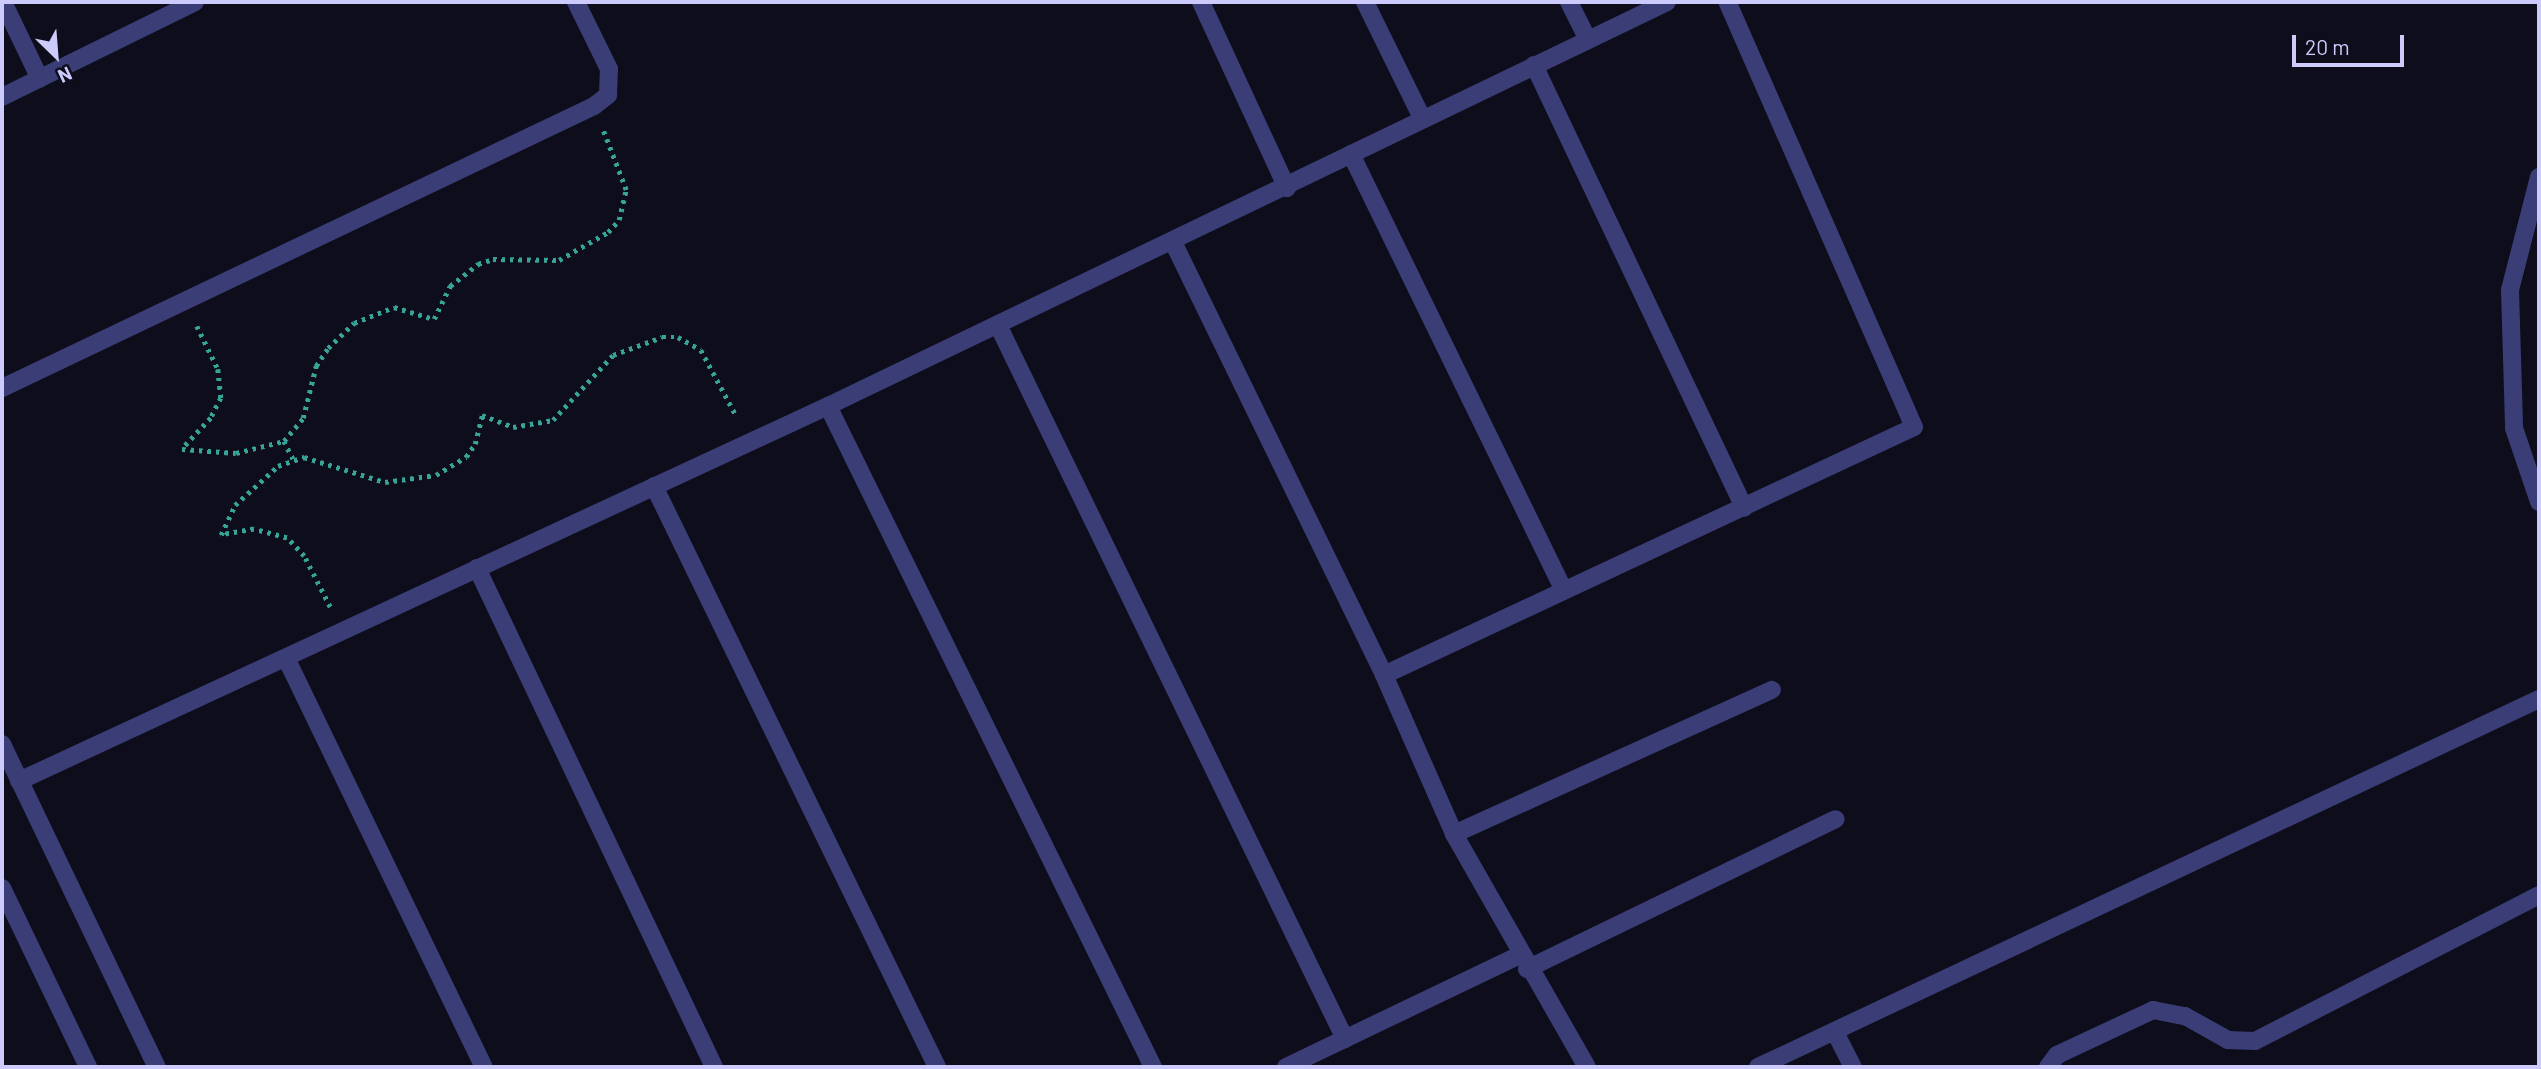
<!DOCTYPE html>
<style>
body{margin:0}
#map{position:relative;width:2541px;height:1069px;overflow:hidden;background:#0e0d1b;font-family:Barlow,sans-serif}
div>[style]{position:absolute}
.path>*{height:4.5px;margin-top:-2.25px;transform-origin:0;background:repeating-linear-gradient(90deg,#36a496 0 3.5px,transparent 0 8.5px)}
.street>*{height:18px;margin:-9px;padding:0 9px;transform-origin:9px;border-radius:9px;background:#3b3d77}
span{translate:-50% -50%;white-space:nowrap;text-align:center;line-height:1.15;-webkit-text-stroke:5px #0e0d1b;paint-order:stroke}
.frame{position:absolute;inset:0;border:4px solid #cdcbfb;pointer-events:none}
.north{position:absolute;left:21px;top:21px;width:70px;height:70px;-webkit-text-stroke:5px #0e0d1b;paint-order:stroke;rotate:155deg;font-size:19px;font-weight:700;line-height:28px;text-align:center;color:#cdcbfb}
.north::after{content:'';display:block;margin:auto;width:24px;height:32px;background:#cdcbfb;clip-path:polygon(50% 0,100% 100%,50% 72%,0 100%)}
.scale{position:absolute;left:2292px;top:35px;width:112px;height:32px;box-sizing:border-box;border:4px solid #cdcbfb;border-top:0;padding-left:9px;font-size:21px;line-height:24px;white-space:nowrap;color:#cdcbfb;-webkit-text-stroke:5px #0e0d1b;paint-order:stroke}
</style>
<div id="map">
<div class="path">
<i style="left:197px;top:326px;width:48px;rotate:64deg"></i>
<i style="left:218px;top:369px;width:29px;rotate:84deg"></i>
<i style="left:221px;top:398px;width:22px;rotate:117deg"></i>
<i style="left:211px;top:418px;width:42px;rotate:133.1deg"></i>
<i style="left:182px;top:449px;width:54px;rotate:4.2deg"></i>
<i style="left:236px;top:453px;width:49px;rotate:-14deg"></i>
<i style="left:284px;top:441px;width:30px;rotate:-50deg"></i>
<i style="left:303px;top:418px;width:54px;rotate:-76deg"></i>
<i style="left:316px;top:366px;width:22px;rotate:-56deg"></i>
<i style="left:328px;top:348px;width:36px;rotate:-44deg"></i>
<i style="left:354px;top:323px;width:43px;rotate:-21.8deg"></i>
<i style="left:394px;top:307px;width:42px;rotate:16.7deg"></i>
<i style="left:434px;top:319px;width:37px;rotate:-64deg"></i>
<i style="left:450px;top:286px;width:36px;rotate:-38deg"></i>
<i style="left:478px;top:264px;width:16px;rotate:-18deg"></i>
<i style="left:493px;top:259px;width:66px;rotate:0.9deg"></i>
<i style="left:559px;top:260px;width:56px;rotate:-29.7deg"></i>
<i style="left:608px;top:232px;width:16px;rotate:-47deg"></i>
<i style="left:619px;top:220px;width:31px;rotate:-77deg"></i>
<i style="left:626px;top:190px;width:64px;rotate:-111deg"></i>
<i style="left:284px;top:441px;width:20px;rotate:63deg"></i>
<i style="left:330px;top:607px;width:57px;rotate:-117deg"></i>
<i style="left:304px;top:556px;width:25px;rotate:-133deg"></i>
<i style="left:287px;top:538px;width:34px;rotate:-165deg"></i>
<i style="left:254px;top:529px;width:34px;rotate:170deg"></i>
<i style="left:221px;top:535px;width:33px;rotate:-65deg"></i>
<i style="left:235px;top:505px;width:58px;rotate:-42.2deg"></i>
<i style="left:278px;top:466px;width:28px;rotate:-19deg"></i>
<i style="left:304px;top:457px;width:85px;rotate:17.2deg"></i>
<i style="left:385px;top:482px;width:51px;rotate:-7.8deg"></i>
<i style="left:436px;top:475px;width:35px;rotate:-31deg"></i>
<i style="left:466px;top:457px;width:16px;rotate:-55deg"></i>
<i style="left:475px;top:444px;width:30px;rotate:-76deg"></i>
<i style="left:482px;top:415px;width:33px;rotate:21deg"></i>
<i style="left:513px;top:427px;width:41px;rotate:-9.9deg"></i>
<i style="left:553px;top:420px;width:88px;rotate:-47.3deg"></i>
<i style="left:613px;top:355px;width:52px;rotate:-20.2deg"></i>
<i style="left:662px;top:337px;width:16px"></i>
<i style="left:678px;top:337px;width:26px;rotate:29deg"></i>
<i style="left:701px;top:350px;width:76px;rotate:61.8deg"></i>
</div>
<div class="street">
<i style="left:3px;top:2px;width:85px;rotate:64.3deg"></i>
<i style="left:1201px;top:2px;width:205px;rotate:65.2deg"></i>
<i style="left:1365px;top:2px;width:129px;rotate:63.8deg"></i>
<i style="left:1569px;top:2px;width:40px;rotate:63.4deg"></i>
<i style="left:1534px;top:65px;width:490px;rotate:64.6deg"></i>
<i style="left:2px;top:97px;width:215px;rotate:-26.2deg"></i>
<i style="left:1351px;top:154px;width:484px;rotate:64deg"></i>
<i style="left:2539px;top:177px;width:117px;rotate:104.4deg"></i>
<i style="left:2510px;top:290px;width:138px;rotate:88.3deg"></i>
<i style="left:2514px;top:428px;width:78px;rotate:71.3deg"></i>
<i style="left:1173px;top:242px;width:482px;rotate:64deg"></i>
<i style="left:1384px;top:675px;width:174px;rotate:66.2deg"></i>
<i style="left:1454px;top:834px;width:268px;rotate:60.3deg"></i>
<i style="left:998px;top:325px;width:794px;rotate:64.08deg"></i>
<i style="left:2px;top:388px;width:656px;rotate:-25.47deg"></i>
<i style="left:594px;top:106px;width:18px;rotate:-38deg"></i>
<i style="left:608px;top:95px;width:26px;rotate:-88deg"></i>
<i style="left:609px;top:69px;width:75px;rotate:-116.2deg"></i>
<i style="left:828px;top:406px;width:737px;rotate:63.82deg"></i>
<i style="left:654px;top:486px;width:646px;rotate:64.03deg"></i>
<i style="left:477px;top:568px;width:552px;rotate:64.59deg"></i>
<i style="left:287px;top:660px;width:452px;rotate:64.2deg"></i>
<i style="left:1384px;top:675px;width:585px;rotate:-25.08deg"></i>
<i style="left:1914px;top:427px;width:464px;rotate:-113.7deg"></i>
<i style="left:2px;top:744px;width:358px;rotate:64.4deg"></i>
<i style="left:19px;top:781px;width:892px;rotate:-24.87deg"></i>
<i style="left:828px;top:406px;width:931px;rotate:-25.71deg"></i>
<i style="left:1454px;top:834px;width:349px;rotate:-24.4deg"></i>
<i style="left:2px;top:888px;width:199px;rotate:64.3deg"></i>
<i style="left:1527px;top:969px;width:343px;rotate:-25.9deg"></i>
<i style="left:1835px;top:1032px;width:39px;rotate:63deg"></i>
<i style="left:1286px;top:1067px;width:259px;rotate:-25.6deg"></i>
<i style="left:1758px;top:1067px;width:863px;rotate:-25.23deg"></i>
<i style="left:2048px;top:1067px;width:15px;rotate:-53deg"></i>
<i style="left:2057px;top:1055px;width:106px;rotate:-25.1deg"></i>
<i style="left:2153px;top:1010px;width:33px;rotate:11deg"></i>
<i style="left:2185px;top:1016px;width:49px;rotate:29.2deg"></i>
<i style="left:2228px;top:1040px;width:27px;rotate:2deg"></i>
<i style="left:2255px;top:1041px;width:319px;rotate:-27.2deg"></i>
</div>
<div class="frame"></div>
<div class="north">N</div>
<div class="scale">20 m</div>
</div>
